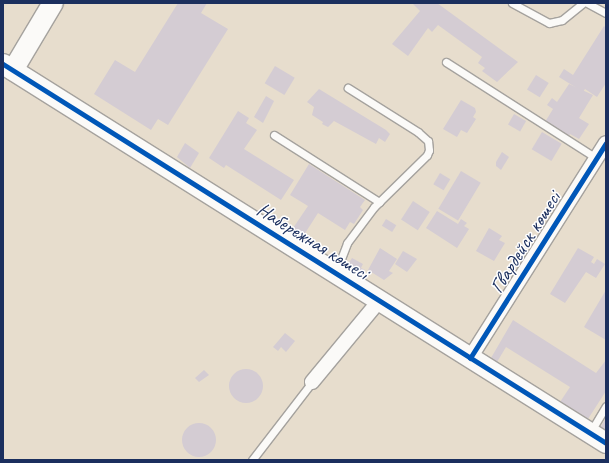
<!DOCTYPE html>
<meta charset="utf-8">
<style>
body{margin:0}
#map{position:relative;width:609px;height:463px;overflow:hidden;background:#e7ddcd;font-family:Caveat,sans-serif}
div>[style]{position:absolute}
.building>*{inset:0;background:#d4ccd3;transform-origin:0 0}
.round{border-radius:50%}
.roads{filter:drop-shadow(1px 0 #a5a29e) drop-shadow(-1px 0 #a5a29e) drop-shadow(0 1px #a5a29e) drop-shadow(0 -1px #a5a29e)}
.lane>*{height:7px;margin:-3.5px;padding:0 3.5px;transform-origin:3.5px;border-radius:3.5px;background:#fbfaf8}
.street>*{height:14px;margin:-7px;padding:0 7px;transform-origin:7px;border-radius:7px;background:#fbfaf8}
.secondary>*{height:20px;margin:-10px;padding:0 10px;transform-origin:10px;border-radius:10px;background:#fbfaf8}
.cycleway>*{height:5px;margin:-2.5px;padding:0 2.5px;transform-origin:2.5px;border-radius:2.5px;background:#0057b8}
span{translate:-50% -50%;white-space:nowrap;text-align:center;line-height:1.15;-webkit-text-stroke:3px #fff;paint-order:stroke}
.street-label{font-size:20px;color:#1b2f5e}
.frame{position:absolute;inset:0;border:4px solid #1b2f5e;pointer-events:none}
</style>
<div id="map">
<div class="building">
<i style="clip-path:polygon(178px 3px,207px 3px,201px 13px,228px 29px,168px 125px,158px 119px,151px 130px,94px 94px,115px 60px,135px 72px)"></i>
<i style="clip-path:polygon(412px 3px,437px 3px,518px 62px,497px 82px,482px 71px,485px 68px,478px 63px,482px 57px,438px 25px,432px 32px,428px 28px,408px 56px,392px 44px,420px 11px)"></i>
<i style="clip-path:polygon(604px 26px,606px 28px,606px 83px,597px 97px,585px 89px,583px 92px,559px 77px,564px 69px,573px 75px)"></i>
<i style="left:275px;top:66px;width:23px;height:20px;rotate:31deg"></i>
<i style="left:536px;top:75px;width:15px;height:17px;rotate:32deg"></i>
<i style="clip-path:polygon(569px 84px,593px 95px,579px 118px,589px 124px,579px 139px,570px 134px,568px 137px,545px 122px,553px 109px,547px 105px,552px 98px,557px 102px)"></i>
<i style="clip-path:polygon(319px 89px,386px 130px,390px 134px,385px 142px,379px 138px,376px 144px,334px 121px,328px 127px,322px 124px,323px 122px,312px 115px,314px 107px,307px 102px)"></i>
<i style="clip-path:polygon(266px 96px,274px 101px,263px 123px,254px 117px)"></i>
<i style="clip-path:polygon(461px 100px,475px 108px,476px 112px,473px 117px,476px 119px,467px 133px,461px 130px,457px 137px,443px 129px)"></i>
<i style="clip-path:polygon(238px 111px,249px 118px,246px 123px,257px 130px,244px 149px,294px 180px,281px 200px,226px 165px,224px 168px,209px 158px)"></i>
<i style="left:514px;top:114px;width:14px;height:12px;rotate:30deg"></i>
<i style="left:542px;top:132px;width:23px;height:20px;rotate:31deg"></i>
<i style="clip-path:polygon(185px 143px,199px 153px,190px 168px,177px 157px)"></i>
<i style="clip-path:polygon(502px 152px,509px 157px,501px 170px,496px 166px,496px 162px)"></i>
<i style="clip-path:polygon(309px 164px,365px 200px,360px 207px,363px 210px,354px 224px,350px 222px,345px 230px,318px 213px,302px 238px,291px 231px,308px 206px,290px 195px)"></i>
<i style="left:461px;top:171px;width:23px;height:44px;rotate:31deg"></i>
<i style="left:440px;top:173px;width:12px;height:13px;rotate:31deg"></i>
<i style="left:413px;top:201px;width:20px;height:22px;rotate:33deg"></i>
<i style="clip-path:polygon(437px 211px,458px 224px,461px 219px,467px 223px,464px 226px,469px 229px,457px 248px,426px 228px)"></i>
<i style="left:386px;top:219px;width:12px;height:8px;rotate:31deg"></i>
<i style="clip-path:polygon(489px 228px,502px 236px,499px 240px,505px 243px,494px 261px,476px 251px)"></i>
<i style="clip-path:polygon(380px 248px,397px 259px,389px 271px,393px 273px,384px 280px,368px 270px)"></i>
<i style="clip-path:polygon(578px 248px,594px 257px,591px 262px,594px 264px,597px 259px,605px 264px,596px 278px,586px 272px,565px 303px,550px 294px)"></i>
<i style="clip-path:polygon(403px 251px,417px 259px,407px 272px,395px 264px)"></i>
<i style="clip-path:polygon(352px 258px,363px 264px,361px 268px,365px 270px,362px 277px,346px 267px)"></i>
<i style="clip-path:polygon(606px 290px,606px 340px,584px 327px)"></i>
<i style="clip-path:polygon(513px 320px,596px 373px,606px 360px,606px 391px,588px 419px,576px 412px,574px 416px,560px 407px,563px 403px,560px 402px,570px 387px,506px 347px,497px 362px,491px 358px)"></i>
<i style="clip-path:polygon(285px 333px,295px 341px,286px 352px,281px 347px,278px 351px,273px 347px)"></i>
<i class="round" style="left:229px;top:369px;width:34px;height:34px"></i>
<i style="clip-path:polygon(204px 370px,209px 375px,199px 382px,195px 378px)"></i>
<i style="clip-path:polygon(606px 418px,606px 432px,600px 428px)"></i>
<i class="round" style="left:182px;top:423px;width:34px;height:34px"></i>
</div>
<div class="roads">
<div class="lane">
<i style="left:512px;top:3px;width:42px;rotate:28.4deg"></i>
<i style="left:549px;top:23px;width:13px;rotate:-13deg"></i>
<i style="left:562px;top:20px;width:27px;rotate:-39deg"></i>
<i style="left:587px;top:3px;width:21px;rotate:28deg"></i>
<i style="left:446px;top:62px;width:178px;rotate:32.6deg"></i>
<i style="left:274px;top:135px;width:125px;rotate:32.5deg"></i>
<i style="left:336px;top:272px;width:31px;rotate:-69deg"></i>
<i style="left:347px;top:243px;width:45px;rotate:-53.1deg"></i>
<i style="left:374px;top:207px;width:74px;rotate:-44.5deg"></i>
<i style="left:427px;top:155px;width:5px;rotate:-68deg"></i>
<i style="left:429px;top:150px;width:9px;rotate:-96deg"></i>
<i style="left:428px;top:141px;width:13px;rotate:-138deg"></i>
<i style="left:418px;top:132px;width:83px;rotate:-147.8deg"></i>
<i style="left:591px;top:431px;width:29px;rotate:-59deg"></i>
<i style="left:252px;top:460px;width:98px;rotate:-52.4deg"></i>
</div>
<div class="street">
<i style="left:470px;top:358px;width:254px;rotate:-57.7deg"></i>
<i style="left:312px;top:382px;width:105px;rotate:-50.4deg"></i>
</div>
<div class="secondary">
<i style="left:3px;top:64px;width:712px;rotate:32.15deg"></i>
<i style="left:13px;top:70px;width:78px;rotate:-59.2deg"></i>
</div>
</div>
<div class="cycleway">
<i style="left:3px;top:64px;width:712px;rotate:32.15deg"></i>
<i style="left:470px;top:358px;width:254px;rotate:-57.7deg"></i>
</div>
<div class="street-label">
<span style="left:313px;top:241px;rotate:32deg">Набережная көшесі</span>
<span style="left:525px;top:242px;rotate:-58deg">Гвардейск көшесі</span>
</div>
<div class="frame"></div>
</div>
